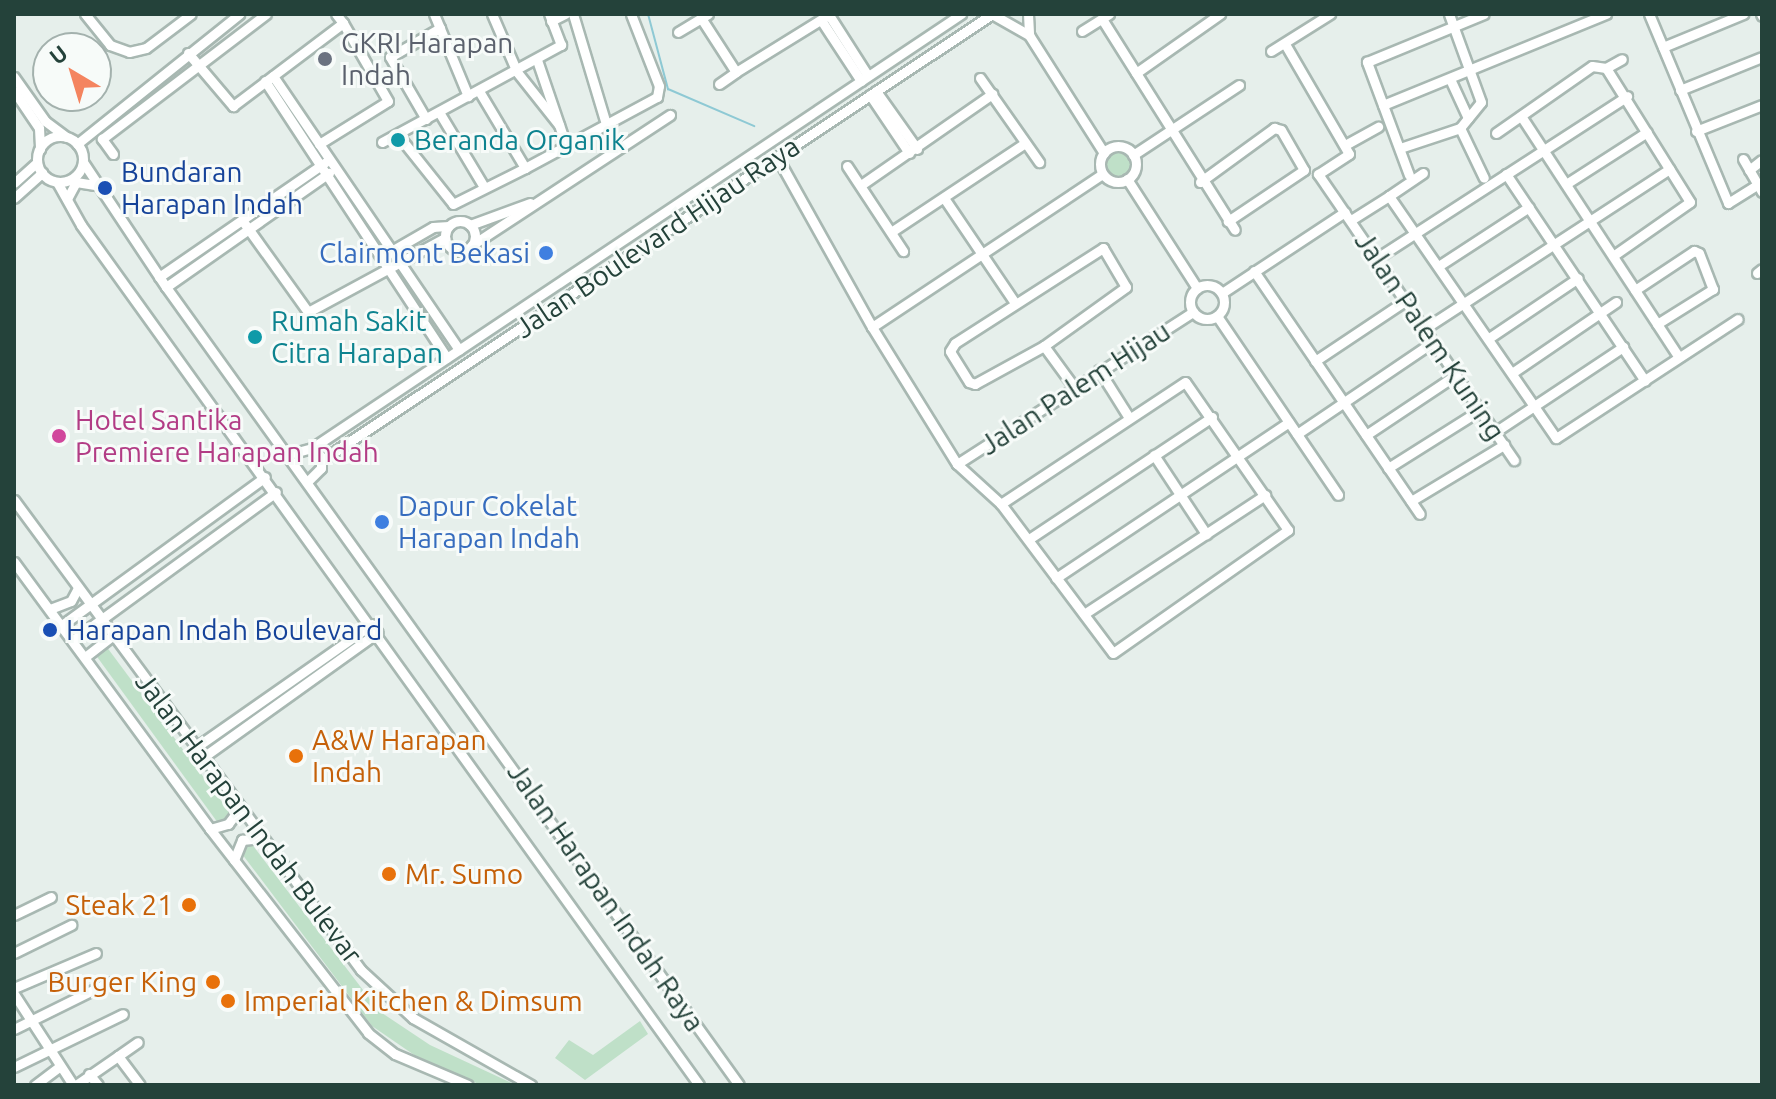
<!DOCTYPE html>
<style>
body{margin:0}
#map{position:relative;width:1776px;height:1099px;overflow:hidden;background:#e6efeb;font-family:Ubuntu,sans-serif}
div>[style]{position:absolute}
.green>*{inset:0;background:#bfe0c8}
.round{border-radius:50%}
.stream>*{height:2px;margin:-1px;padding:0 1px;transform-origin:1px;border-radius:1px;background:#8ec9d4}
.roads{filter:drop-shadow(2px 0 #a8b8b2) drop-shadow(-2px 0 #a8b8b2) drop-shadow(0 2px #a8b8b2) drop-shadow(0 -2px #a8b8b2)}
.minor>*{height:9px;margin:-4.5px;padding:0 4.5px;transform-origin:4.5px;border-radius:4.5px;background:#fff}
.minor>.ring{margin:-4.5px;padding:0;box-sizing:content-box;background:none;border:9px solid #fff;border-radius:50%}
.dots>*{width:22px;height:22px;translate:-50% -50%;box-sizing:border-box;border:4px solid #f7fbf9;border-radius:50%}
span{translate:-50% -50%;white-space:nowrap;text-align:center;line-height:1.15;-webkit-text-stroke:6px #f7fbf9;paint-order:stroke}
.worship-label{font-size:28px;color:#5b616d}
.left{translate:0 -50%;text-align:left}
.culture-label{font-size:28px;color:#0d838f}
.transit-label{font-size:28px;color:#164399}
.street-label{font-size:28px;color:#24423a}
.shop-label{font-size:28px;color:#366cbe}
.right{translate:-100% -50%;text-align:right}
.hotel-label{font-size:28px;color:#b23c85}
.food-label{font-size:28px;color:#c56008}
.frame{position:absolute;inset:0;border:16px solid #24423a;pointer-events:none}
.north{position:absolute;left:32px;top:32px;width:80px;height:80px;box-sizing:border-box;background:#f7fbf9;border:2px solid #a3b1ad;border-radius:50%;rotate:322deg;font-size:22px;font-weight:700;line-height:32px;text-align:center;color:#24423a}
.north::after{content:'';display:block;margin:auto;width:28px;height:36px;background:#f4845f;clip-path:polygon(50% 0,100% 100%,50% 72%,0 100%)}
</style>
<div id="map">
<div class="green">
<i class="round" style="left:1100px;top:146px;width:36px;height:36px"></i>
<i style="clip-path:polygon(106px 646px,231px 814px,225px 820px,218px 823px,95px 654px)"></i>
<i style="clip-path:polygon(251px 843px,379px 1011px,430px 1045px,516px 1085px,481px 1085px,420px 1059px,372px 1026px,239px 850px)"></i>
<i style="clip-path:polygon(640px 1021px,648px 1034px,585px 1080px,555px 1058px,569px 1040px,593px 1055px)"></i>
</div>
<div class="stream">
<i style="left:648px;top:14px;width:78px;rotate:75.1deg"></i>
<i style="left:668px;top:89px;width:94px;rotate:23.3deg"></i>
</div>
<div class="roads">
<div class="minor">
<i style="left:85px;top:14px;width:40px;rotate:51deg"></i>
<i style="left:110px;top:45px;width:20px;rotate:20deg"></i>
<i style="left:129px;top:52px;width:17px;rotate:-13deg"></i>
<i style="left:146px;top:48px;width:56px;rotate:-37.1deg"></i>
<i style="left:434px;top:14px;width:89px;rotate:67.5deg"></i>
<i style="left:492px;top:14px;width:63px;rotate:66.7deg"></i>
<i style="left:517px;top:72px;width:68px;rotate:51.6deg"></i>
<i style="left:573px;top:14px;width:115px;rotate:73.3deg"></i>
<i style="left:708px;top:14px;width:8px;rotate:150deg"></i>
<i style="left:701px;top:18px;width:64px;rotate:57.1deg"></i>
<i style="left:736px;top:72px;width:110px;rotate:-31.7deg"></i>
<i style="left:992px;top:14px;width:43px;rotate:29.6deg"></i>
<i style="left:1029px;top:35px;width:140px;rotate:57.6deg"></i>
<i style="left:1028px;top:14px;width:21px;rotate:87deg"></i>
<i style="left:1649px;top:14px;width:205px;rotate:67.3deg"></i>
<i style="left:1728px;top:203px;width:34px;rotate:-32deg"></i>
<i style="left:1761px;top:14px;width:2px;rotate:63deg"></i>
<i style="left:829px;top:15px;width:72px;rotate:57.4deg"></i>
<i style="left:1102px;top:19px;width:249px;rotate:57.8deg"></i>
<i style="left:821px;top:20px;width:73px;rotate:56.7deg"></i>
<i style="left:551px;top:21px;width:16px;rotate:-27deg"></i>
<i style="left:1082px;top:31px;width:32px;rotate:-32deg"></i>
<i style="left:678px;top:32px;width:27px;rotate:-31deg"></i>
<i style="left:1285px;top:44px;width:127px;rotate:59.8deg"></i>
<i style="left:1349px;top:154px;width:37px;rotate:147deg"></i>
<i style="left:1318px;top:174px;width:347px;rotate:55.6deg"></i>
<i style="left:1663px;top:47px;width:87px;rotate:-22.4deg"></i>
<i style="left:1271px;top:51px;width:70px;rotate:-32.1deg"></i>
<i style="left:188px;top:53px;width:70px;rotate:49.7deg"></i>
<i style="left:233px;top:106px;width:138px;rotate:-37deg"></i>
<i style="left:343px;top:23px;width:11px;rotate:-128deg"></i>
<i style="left:537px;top:60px;width:90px;rotate:71.2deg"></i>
<i style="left:1606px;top:68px;width:18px;rotate:-29deg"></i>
<i style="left:1136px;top:73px;width:103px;rotate:-35.1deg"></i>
<i style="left:273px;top:76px;width:331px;rotate:55.8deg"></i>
<i style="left:14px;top:77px;width:54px;rotate:54.8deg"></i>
<i style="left:45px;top:121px;width:26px;rotate:37deg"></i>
<i style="left:980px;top:78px;width:103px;rotate:54.9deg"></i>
<i style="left:1450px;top:79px;width:43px;rotate:65.2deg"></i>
<i style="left:265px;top:81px;width:331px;rotate:56.7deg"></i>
<i style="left:719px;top:84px;width:21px;rotate:-35deg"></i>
<i style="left:1680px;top:90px;width:88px;rotate:-21.9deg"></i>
<i style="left:14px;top:91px;width:45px;rotate:56deg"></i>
<i style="left:39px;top:128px;width:21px;rotate:87deg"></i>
<i style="left:479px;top:91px;width:90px;rotate:59.1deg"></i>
<i style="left:876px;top:91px;width:71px;rotate:54.7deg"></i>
<i style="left:870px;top:95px;width:70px;rotate:56.1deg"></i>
<i style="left:1383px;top:105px;width:241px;rotate:-22.2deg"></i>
<i style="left:439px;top:112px;width:87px;rotate:59deg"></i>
<i style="left:1521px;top:116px;width:288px;rotate:56.8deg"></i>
<i style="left:426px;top:119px;width:72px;rotate:-120.1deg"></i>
<i style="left:390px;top:57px;width:58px;rotate:-30.1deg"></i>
<i style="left:1460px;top:128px;width:55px;rotate:64.4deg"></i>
<i style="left:1696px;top:131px;width:71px;rotate:-21.5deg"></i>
<i style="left:1496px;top:133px;width:117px;rotate:-34.9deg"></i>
<i style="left:1592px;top:66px;width:14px;rotate:8deg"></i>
<i style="left:1606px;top:68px;width:158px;rotate:57.9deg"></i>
<i style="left:1690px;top:202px;width:94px;rotate:145deg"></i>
<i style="left:398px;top:135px;width:88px;rotate:51.4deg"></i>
<i style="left:453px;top:204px;width:80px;rotate:-26.6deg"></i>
<i style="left:525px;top:168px;width:150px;rotate:-28.3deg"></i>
<i style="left:657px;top:97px;width:11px;rotate:-80deg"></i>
<i style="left:659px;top:86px;width:77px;rotate:-111.3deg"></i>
<i class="ring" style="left:37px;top:136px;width:37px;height:37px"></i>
<i style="left:382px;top:142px;width:204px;rotate:-28.5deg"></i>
<i style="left:561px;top:45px;width:33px;rotate:-111deg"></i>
<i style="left:77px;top:144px;width:208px;rotate:-38.7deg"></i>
<i style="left:319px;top:144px;width:81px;rotate:-31.9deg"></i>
<i style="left:388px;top:101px;width:90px;rotate:-120deg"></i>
<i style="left:1345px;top:145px;width:38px;rotate:-29deg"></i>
<i class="ring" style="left:1100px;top:146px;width:27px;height:27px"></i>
<i style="left:1400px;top:148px;width:63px;rotate:-18.4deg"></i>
<i style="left:1460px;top:128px;width:33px;rotate:-51deg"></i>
<i style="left:1481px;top:102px;width:94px;rotate:-110deg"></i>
<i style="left:113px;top:154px;width:19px;rotate:-126deg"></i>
<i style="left:102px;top:139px;width:206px;rotate:-37.3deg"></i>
<i style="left:1133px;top:155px;width:127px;rotate:-33.4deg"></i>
<i style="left:777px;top:157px;width:195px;rotate:60.8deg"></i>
<i style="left:872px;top:327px;width:161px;rotate:58.2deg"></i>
<i style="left:957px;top:464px;width:59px;rotate:42.3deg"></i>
<i style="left:1001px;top:504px;width:186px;rotate:53.1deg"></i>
<i style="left:1113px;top:653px;width:214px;rotate:-35.1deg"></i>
<i style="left:1288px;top:530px;width:180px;rotate:-124.8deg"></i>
<i style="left:1185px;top:382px;width:221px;rotate:146.5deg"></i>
<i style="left:1743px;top:159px;width:38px;rotate:60deg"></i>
<i style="left:83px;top:162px;width:150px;rotate:56.4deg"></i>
<i style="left:166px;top:287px;width:982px;rotate:54.32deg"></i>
<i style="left:847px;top:166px;width:102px;rotate:56.6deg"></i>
<i style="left:1749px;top:170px;width:16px;rotate:-38deg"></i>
<i style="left:1506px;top:174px;width:249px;rotate:56.1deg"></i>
<i style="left:1409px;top:175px;width:121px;rotate:-110.4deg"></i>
<i style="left:1367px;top:62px;width:126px;rotate:-22.3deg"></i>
<i style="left:1127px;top:179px;width:130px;rotate:57.3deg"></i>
<i style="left:57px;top:182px;width:49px;rotate:60.8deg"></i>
<i style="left:81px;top:225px;width:1059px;rotate:54.3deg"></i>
<i style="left:1200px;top:182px;width:92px;rotate:-36.1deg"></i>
<i style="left:1274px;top:128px;width:7px;rotate:16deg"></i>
<i style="left:1281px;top:130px;width:46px;rotate:60.1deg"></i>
<i style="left:1304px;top:170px;width:92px;rotate:146.1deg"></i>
<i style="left:14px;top:183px;width:31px;rotate:-42deg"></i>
<i style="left:1566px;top:184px;width:96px;rotate:-32.7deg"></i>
<i style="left:861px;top:185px;width:160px;rotate:-34.8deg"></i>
<i style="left:1389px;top:196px;width:41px;rotate:-34.1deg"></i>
<i style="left:14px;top:198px;width:38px;rotate:-42deg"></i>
<i style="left:944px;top:198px;width:127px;rotate:55.9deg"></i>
<i style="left:67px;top:199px;width:19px;rotate:-62deg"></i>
<i style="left:76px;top:182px;width:19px;rotate:9deg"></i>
<i style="left:242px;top:220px;width:113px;rotate:54.3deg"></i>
<i style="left:308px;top:312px;width:156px;rotate:-28.4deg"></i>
<i style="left:1351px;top:220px;width:45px;rotate:-32.3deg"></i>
<i style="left:1389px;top:196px;width:294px;rotate:55.4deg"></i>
<i style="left:1556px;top:438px;width:217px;rotate:-33.2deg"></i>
<i class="ring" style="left:445px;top:221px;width:21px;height:21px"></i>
<i style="left:470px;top:225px;width:64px;rotate:-20.1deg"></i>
<i style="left:891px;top:232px;width:161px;rotate:-33.6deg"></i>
<i style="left:472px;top:245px;width:237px;rotate:-33.3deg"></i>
<i style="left:1103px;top:248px;width:45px;rotate:59.5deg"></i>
<i style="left:1126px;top:287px;width:101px;rotate:144.3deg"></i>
<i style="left:1044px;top:346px;width:79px;rotate:151.2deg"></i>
<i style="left:975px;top:384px;width:6px;rotate:-162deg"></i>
<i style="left:969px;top:382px;width:36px;rotate:-122deg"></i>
<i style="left:950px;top:351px;width:9px;rotate:-58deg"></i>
<i style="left:955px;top:343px;width:176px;rotate:-32.7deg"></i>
<i style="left:388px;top:253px;width:52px;rotate:-30deg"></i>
<i style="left:433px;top:227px;width:16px;rotate:-4deg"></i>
<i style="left:1377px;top:258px;width:298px;rotate:-32.9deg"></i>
<i style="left:1440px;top:265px;width:106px;rotate:-33.1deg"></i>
<i style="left:1254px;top:271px;width:294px;rotate:55.7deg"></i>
<i style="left:1757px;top:273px;width:6px;rotate:-39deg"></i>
<i style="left:159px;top:277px;width:201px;rotate:-34.6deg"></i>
<i class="ring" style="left:1190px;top:285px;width:25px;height:25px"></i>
<i style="left:166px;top:287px;width:199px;rotate:-35deg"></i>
<i style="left:1635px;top:290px;width:71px;rotate:-33.5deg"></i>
<i style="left:1694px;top:251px;width:5px;rotate:22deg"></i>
<i style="left:1699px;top:253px;width:39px;rotate:69deg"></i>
<i style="left:1713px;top:289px;width:66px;rotate:148deg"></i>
<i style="left:1222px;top:293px;width:147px;rotate:-33.4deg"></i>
<i style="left:1217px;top:316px;width:216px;rotate:55.9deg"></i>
<i style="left:872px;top:327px;width:276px;rotate:-33.6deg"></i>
<i style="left:1424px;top:329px;width:293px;rotate:-33.1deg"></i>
<i style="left:1489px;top:338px;width:107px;rotate:-34deg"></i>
<i style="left:1044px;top:346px;width:51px;rotate:53.8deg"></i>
<i style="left:1315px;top:361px;width:108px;rotate:-33.7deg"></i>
<i style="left:1099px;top:370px;width:54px;rotate:57.8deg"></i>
<i style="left:1512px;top:373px;width:126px;rotate:-34.3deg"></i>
<i style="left:1495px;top:432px;width:154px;rotate:-33.6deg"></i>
<i style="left:1297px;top:434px;width:164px;rotate:-34.1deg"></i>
<i style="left:1366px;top:435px;width:108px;rotate:-33.7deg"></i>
<i style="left:312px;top:448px;width:781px;rotate:-33.77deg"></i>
<i style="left:286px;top:455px;width:27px;rotate:-15deg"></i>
<i style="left:312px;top:448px;width:13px;rotate:45deg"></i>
<i style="left:321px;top:457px;width:11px;rotate:90deg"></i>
<i style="left:321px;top:468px;width:20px;rotate:135deg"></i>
<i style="left:1154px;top:455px;width:95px;rotate:56.6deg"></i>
<i style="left:322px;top:460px;width:805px;rotate:-33.65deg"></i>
<i style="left:957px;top:464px;width:281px;rotate:-32.8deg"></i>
<i style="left:1388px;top:468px;width:109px;rotate:-32.2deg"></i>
<i style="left:14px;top:500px;width:584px;rotate:53.56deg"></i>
<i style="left:361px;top:970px;width:71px;rotate:42.7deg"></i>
<i style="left:413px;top:1018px;width:136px;rotate:29.6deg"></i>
<i style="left:1411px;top:501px;width:109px;rotate:-31.1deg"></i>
<i style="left:1029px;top:539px;width:220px;rotate:-33.7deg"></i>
<i style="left:14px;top:562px;width:331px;rotate:53.7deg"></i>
<i style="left:210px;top:829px;width:258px;rotate:52.2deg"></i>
<i style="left:368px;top:1033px;width:34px;rotate:38deg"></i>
<i style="left:395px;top:1054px;width:79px;rotate:23deg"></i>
<i style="left:1056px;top:578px;width:280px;rotate:-33.8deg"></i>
<i style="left:50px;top:609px;width:22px;rotate:-21deg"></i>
<i style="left:71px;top:601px;width:15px;rotate:-62deg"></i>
<i style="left:1084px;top:614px;width:217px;rotate:-33.3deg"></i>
<i style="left:62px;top:625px;width:251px;rotate:-36.1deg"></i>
<i style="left:73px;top:640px;width:251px;rotate:-36.1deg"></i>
<i style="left:85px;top:657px;width:36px;rotate:-38deg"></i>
<i style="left:195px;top:748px;width:216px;rotate:-35deg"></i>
<i style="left:202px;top:758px;width:216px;rotate:-35.6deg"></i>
<i style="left:210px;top:829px;width:19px;rotate:-16deg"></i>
<i style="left:228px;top:824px;width:20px;rotate:-53deg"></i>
<i style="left:234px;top:860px;width:22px;rotate:-68deg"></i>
<i style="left:242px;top:840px;width:20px;rotate:-6deg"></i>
<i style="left:14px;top:915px;width:41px;rotate:-25.9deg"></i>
<i style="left:14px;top:953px;width:64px;rotate:-26.2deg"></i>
<i style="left:14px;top:988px;width:89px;rotate:-23.1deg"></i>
<i style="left:14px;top:994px;width:108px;rotate:57deg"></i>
<i style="left:14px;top:1029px;width:106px;rotate:-26.3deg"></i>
<i style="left:118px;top:1056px;width:24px;rotate:-35deg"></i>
<i style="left:14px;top:1067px;width:121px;rotate:-25.9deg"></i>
<i style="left:89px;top:1074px;width:14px;rotate:51deg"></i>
<i style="left:35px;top:1085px;width:31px;rotate:-37deg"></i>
<i style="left:76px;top:1085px;width:51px;rotate:-34.6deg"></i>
<i style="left:118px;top:1056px;width:36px;rotate:53deg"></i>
</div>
</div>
<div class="dots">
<i style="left:325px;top:59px;background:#6b7280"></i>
<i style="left:398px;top:140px;background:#0f9aa8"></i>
<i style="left:105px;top:188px;background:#1a4fb4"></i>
<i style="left:546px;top:253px;background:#3f7fe0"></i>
<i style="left:255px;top:337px;background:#0f9aa8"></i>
<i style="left:59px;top:436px;background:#d1479c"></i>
<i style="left:382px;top:522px;background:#3f7fe0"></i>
<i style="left:50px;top:630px;background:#1a4fb4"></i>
<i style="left:296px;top:756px;background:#e8710a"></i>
<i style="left:389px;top:874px;background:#e8710a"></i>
<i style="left:189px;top:905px;background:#e8710a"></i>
<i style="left:213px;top:982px;background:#e8710a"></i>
<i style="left:228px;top:1001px;background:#e8710a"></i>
</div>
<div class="worship-label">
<span class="left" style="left:341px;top:59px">GKRI Harapan<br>Indah</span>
</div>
<div class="culture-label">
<span class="left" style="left:414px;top:140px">Beranda Organik</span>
<span class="left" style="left:271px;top:337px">Rumah Sakit<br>Citra Harapan</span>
</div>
<div class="transit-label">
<span class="left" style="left:121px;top:188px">Bundaran<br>Harapan Indah</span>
<span class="left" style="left:66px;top:630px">Harapan Indah Boulevard</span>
</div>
<div class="street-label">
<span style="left:657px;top:237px;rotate:-34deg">Jalan Boulevard Hijau Raya</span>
<span style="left:1430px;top:336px;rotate:56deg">Jalan Palem Kuning</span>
<span style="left:1075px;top:388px;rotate:-33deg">Jalan Palem Hijau</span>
<span style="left:249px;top:818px;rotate:53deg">Jalan Harapan Indah Bulevar</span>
<span style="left:606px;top:897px;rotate:55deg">Jalan Harapan Indah Raya</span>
</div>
<div class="shop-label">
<span class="right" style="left:530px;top:253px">Clairmont Bekasi</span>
<span class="left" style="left:398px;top:522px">Dapur Cokelat<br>Harapan Indah</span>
</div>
<div class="hotel-label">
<span class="left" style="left:75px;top:436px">Hotel Santika<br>Premiere Harapan Indah</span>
</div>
<div class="food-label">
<span class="left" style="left:312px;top:756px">A&amp;W Harapan<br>Indah</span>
<span class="left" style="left:405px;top:874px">Mr. Sumo</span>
<span class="right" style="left:173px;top:905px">Steak 21</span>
<span class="right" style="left:197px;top:982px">Burger King</span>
<span class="left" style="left:244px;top:1001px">Imperial Kitchen &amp; Dimsum</span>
</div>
<div class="frame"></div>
<div class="north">U</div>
</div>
